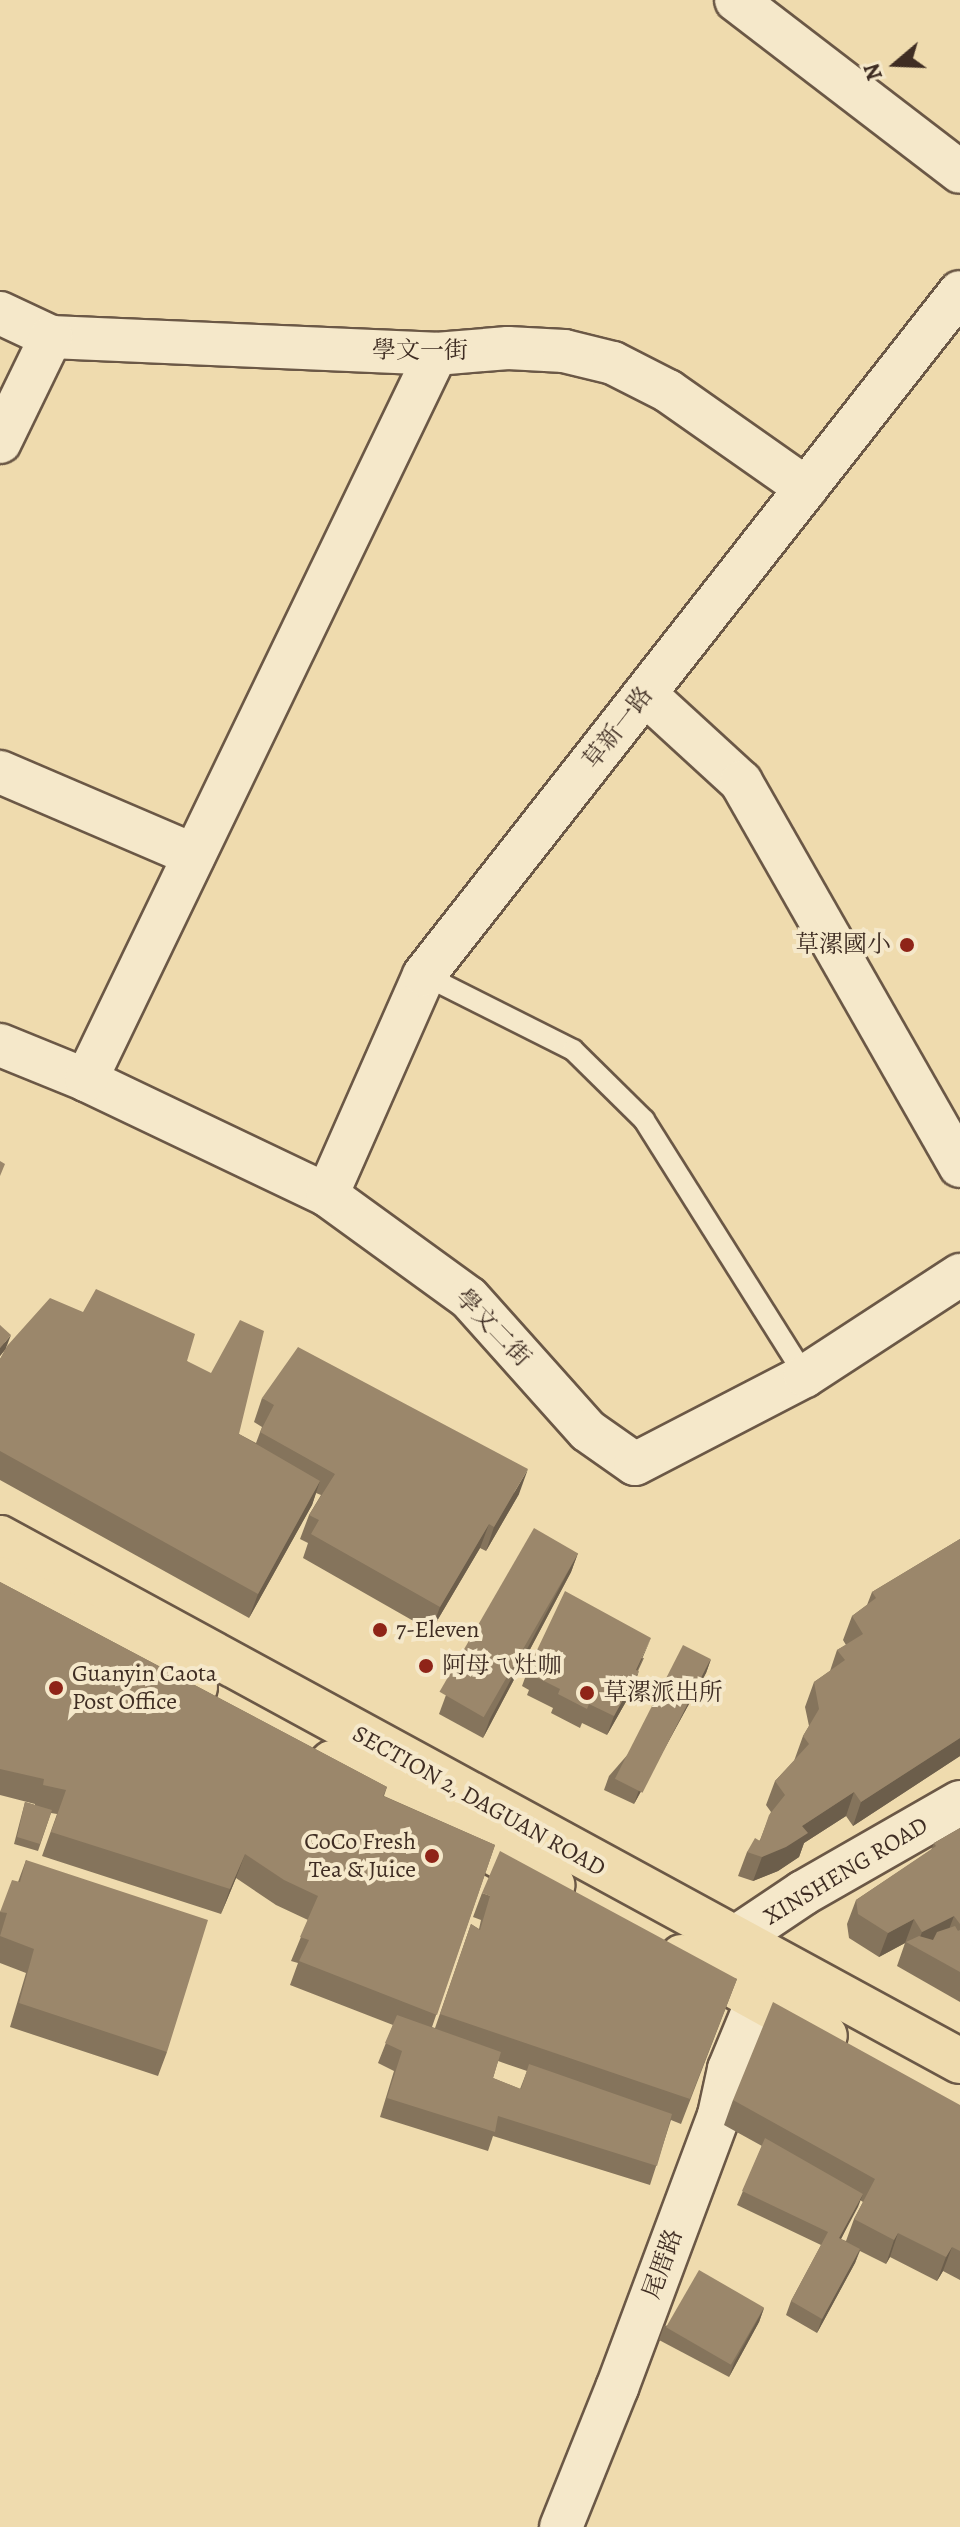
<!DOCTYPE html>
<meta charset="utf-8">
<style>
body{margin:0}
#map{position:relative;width:960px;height:2527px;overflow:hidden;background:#efdbae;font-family:Alegreya,"Noto Serif TC",serif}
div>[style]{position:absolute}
.roads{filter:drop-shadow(2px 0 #6b5846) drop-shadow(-2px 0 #6b5846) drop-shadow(0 2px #6b5846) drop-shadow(0 -2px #6b5846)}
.lane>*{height:20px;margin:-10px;padding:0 10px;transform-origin:10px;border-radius:10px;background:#f5e8ca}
.street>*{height:42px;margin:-21px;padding:0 21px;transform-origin:21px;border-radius:21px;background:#f5e8ca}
.secondary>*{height:44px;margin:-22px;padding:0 22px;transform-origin:22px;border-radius:22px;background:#f5e8ca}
.primary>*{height:44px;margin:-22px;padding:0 22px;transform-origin:22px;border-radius:22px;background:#efdbae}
.wall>*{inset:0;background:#85745c}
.shaded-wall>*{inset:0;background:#6c5e4b}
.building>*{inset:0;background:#9b876b;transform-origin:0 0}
.dots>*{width:22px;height:22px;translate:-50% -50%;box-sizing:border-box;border:4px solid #f5e8ca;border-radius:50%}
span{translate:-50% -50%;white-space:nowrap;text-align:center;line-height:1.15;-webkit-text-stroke:8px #f5e8ca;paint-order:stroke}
.street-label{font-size:24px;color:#3f2d23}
.poi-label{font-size:24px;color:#3f2d23}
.right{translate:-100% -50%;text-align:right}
.left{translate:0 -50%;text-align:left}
.north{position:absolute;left:856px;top:24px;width:80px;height:80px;-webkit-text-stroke:6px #f5e8ca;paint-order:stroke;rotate:251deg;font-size:22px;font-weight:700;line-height:32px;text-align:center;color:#3f2d23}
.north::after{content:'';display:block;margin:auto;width:28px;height:36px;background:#3f2d23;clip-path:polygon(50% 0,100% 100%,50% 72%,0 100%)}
</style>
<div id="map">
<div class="roads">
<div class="lane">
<i style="left:424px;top:975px;width:167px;rotate:26.7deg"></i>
<i style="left:573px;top:1050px;width:100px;rotate:44.6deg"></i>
<i style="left:644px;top:1120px;width:302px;rotate:57.8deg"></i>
</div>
<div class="street">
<i style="left:736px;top:0;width:282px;rotate:37.5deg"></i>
<i style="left:0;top:313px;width:56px;rotate:25.2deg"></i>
<i style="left:51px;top:337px;width:385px;rotate:2.5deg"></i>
<i style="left:436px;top:354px;width:72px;rotate:-4.8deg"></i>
<i style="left:508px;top:348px;width:56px;rotate:3.1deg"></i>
<i style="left:564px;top:351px;width:50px;rotate:13.8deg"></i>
<i style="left:613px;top:363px;width:62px;rotate:27deg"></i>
<i style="left:668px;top:391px;width:169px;rotate:35.1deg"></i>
<i style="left:0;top:442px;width:117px;rotate:-64.1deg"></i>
<i style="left:645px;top:694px;width:130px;rotate:42.5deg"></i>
<i style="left:741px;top:782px;width:442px;rotate:60.3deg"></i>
<i style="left:0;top:772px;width:211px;rotate:23.2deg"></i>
<i style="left:0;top:1045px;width:93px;rotate:22.1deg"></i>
<i style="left:86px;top:1080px;width:267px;rotate:25.5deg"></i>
<i style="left:327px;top:1195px;width:175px;rotate:36deg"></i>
<i style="left:469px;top:1298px;width:178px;rotate:48.2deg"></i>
<i style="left:588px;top:1431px;width:57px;rotate:35.1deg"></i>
<i style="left:635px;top:1464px;width:191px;rotate:-27.4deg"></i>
<i style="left:805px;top:1376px;width:185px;rotate:-33.1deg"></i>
<i style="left:86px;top:1080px;width:806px;rotate:-64.26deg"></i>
<i style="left:327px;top:1195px;width:240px;rotate:-66.2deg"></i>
<i style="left:424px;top:975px;width:868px;rotate:-51.88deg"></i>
<i style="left:561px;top:2527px;width:150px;rotate:-68.1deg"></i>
<i style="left:617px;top:2388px;width:291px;rotate:-69.5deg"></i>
<i style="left:719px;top:2115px;width:47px;rotate:-77.7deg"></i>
<i style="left:729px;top:2069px;width:76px;rotate:-67.5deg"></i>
</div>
<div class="secondary">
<i style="left:746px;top:1971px;width:34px;rotate:-113deg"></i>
<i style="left:733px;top:1940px;width:84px;rotate:-33.9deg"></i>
<i style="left:803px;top:1893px;width:181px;rotate:-29.8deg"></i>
</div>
<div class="primary">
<i style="left:0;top:1538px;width:1093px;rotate:28.58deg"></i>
<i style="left:0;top:1579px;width:223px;rotate:29deg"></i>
<i style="left:332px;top:1763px;width:252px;rotate:29deg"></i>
<i style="left:682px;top:1957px;width:163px;rotate:28.9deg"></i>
</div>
</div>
<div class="wall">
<i style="clip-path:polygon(0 1325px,6px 1348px,187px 1361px,239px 1434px,256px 1443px,262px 1427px,254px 1422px,262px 1398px,519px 1494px,486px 1551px,480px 1548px,431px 1631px,303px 1558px,308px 1543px,300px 1539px,309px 1515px,321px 1495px,316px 1493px,312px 1505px,249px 1618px,0 1480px,0 1359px,6px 1349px,0 1356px)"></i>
<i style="clip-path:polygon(960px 1539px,960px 1756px,853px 1826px,846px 1816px,804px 1843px,799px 1857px,778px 1871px,753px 1881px,738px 1876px,747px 1852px,760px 1840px,771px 1812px,766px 1805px,775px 1781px,794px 1761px,803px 1736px,809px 1726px,805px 1707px,814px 1682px,830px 1671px,837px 1650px,846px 1645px,843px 1640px,852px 1616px,867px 1605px,872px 1592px)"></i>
<i style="clip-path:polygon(578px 1553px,571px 1572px,483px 1738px,439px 1714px,446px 1695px)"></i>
<i style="clip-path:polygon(evenodd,0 1582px,387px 1787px,384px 1796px,495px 1845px,432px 2027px,435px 2028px,471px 1924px,479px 1929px,481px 1920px,473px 1917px,482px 1893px,737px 1979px,681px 2124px,671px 2120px,650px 2185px,493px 2136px,488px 2151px,380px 2117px,394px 2071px,378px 2063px,393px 2025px,290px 1985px,298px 1963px,291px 1961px,308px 1920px,276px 1905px,236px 1878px,221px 1914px,42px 1856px,57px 1814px,51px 1813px,38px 1851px,14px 1844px,25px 1802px,35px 1805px,35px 1804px,0 1795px,0 1582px,498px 2061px,527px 2071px,520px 2089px,493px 2078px,498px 2061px)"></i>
<i style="clip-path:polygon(644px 1658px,638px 1671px,632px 1691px,607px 1735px,582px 1723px,580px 1728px,551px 1713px,553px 1708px,527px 1695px,529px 1690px,522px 1686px,529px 1667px)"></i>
<i style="clip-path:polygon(711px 1659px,706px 1673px,634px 1804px,604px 1790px,609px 1776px)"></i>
<i style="clip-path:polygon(960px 1828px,960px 2002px,897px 1966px,905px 1943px,879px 1957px,849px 1938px,847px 1924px,856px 1900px,931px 1850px,934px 1843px)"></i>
<i style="clip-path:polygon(26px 1860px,167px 2052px,158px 2076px,10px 2027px,26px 1973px,0 1963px,0 1912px,18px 1882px)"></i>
<i style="clip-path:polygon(evenodd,733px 2100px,960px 2105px,960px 2280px,943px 2271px,937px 2281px,890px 2257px,886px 2264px,860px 2251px,855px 2263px,817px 2333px,786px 2315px,791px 2301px,821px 2245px,737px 2205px,762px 2146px,724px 2125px,733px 2100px,860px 2200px,863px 2202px,854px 2219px,846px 2241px,841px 2239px,860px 2200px)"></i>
<i style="clip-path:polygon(764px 2308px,759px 2322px,729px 2377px,659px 2340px,664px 2326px)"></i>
</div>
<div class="shaded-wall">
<i style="clip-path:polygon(11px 1335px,6px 1348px,0 1356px,0 1348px)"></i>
<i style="clip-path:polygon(528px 1469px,519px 1494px,486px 1551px,494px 1527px)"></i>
<i style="clip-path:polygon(320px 1481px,312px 1505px,249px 1618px,258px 1594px)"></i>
<i style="clip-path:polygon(489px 1524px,480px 1548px,431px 1631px,440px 1607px)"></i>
<i style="clip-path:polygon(578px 1553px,571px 1572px,483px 1738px,490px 1719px)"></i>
<i style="clip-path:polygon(651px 1638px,630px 1687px,639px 1671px,632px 1691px,607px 1735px,614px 1716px)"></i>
<i style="clip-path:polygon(711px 1659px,706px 1673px,634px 1804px,639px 1790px)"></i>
<i style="clip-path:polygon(960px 1738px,960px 1756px,853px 1826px,861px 1802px)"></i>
<i style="clip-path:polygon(854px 1792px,846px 1816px,804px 1843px,799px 1857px,778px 1871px,753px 1881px,762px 1857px,802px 1826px)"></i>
<i style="clip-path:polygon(245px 1854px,236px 1878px,221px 1914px,230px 1889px)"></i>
<i style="clip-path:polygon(954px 1916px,945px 1940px,916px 1948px,922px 1932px)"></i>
<i style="clip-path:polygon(914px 1919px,905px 1943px,879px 1957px,888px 1933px)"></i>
<i style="clip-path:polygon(863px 2194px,858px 2207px,834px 2252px,839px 2238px)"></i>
<i style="clip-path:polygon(898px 2233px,890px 2257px,886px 2264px,894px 2240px)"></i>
<i style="clip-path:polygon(952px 2247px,943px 2271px,937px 2281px,946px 2257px)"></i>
<i style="clip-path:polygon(860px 2249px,855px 2263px,817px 2333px,822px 2319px)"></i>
<i style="clip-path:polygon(764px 2308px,759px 2322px,729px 2377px,734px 2363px)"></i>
</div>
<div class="building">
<i style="clip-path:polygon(0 1161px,5px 1164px,0 1176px)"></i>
<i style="clip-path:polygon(96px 1289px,195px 1334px,187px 1361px,211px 1373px,240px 1320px,264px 1331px,239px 1434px,320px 1481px,258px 1594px,0 1451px,0 1359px,7px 1346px,50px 1298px,83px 1312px)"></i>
<i style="clip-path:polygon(0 1325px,11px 1335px,0 1348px)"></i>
<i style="clip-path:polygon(298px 1347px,528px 1469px,494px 1527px,489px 1524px,440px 1607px,311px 1534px,319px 1520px,309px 1515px,335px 1474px,260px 1432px,274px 1405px,262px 1398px)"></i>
<i style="left:534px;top:1528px;width:51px;height:189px;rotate:30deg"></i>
<i style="clip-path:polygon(960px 1539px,960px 1738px,861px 1802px,854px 1792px,802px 1826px,808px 1833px,786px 1847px,762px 1857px,747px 1852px,755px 1838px,760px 1841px,769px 1815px,785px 1795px,775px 1781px,809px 1744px,803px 1736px,819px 1709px,814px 1682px,845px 1660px,837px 1650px,863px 1634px,852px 1616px,876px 1598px,872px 1592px)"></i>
<i style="clip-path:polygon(0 1582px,387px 1787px,383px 1796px,495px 1845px,437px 2015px,299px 1961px,309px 1940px,300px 1937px,318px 1896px,284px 1880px,245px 1854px,230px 1889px,51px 1832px,66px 1790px,43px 1785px,44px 1779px,0 1769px)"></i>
<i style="clip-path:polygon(565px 1591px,651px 1638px,636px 1670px,639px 1671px,614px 1716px,589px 1704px,587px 1709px,558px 1694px,560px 1689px,534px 1676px,537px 1671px,529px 1667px)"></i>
<i style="left:683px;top:1645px;width:31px;height:150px;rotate:27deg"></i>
<i style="clip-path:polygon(25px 1802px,52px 1810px,40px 1844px,17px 1837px)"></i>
<i style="clip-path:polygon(960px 1828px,960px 1924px,954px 1916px,922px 1932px,914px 1919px,888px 1933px,858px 1914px,856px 1900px,936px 1846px,934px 1843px)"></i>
<i style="clip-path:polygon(500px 1851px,737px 1979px,690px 2099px,440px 2014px,471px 1924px,480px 1930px,490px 1896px,482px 1893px)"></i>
<i style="clip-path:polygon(26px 1860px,208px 1920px,167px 2052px,19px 2003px,34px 1949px,0 1936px,7px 1913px,0 1912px,12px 1880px,20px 1882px)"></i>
<i style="clip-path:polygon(955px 1926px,958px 1931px,960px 1930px,960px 1972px,906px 1942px,919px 1936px,933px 1940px,937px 1932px)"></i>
<i style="clip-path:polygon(773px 2002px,960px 2105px,960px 2251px,952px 2247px,946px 2257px,898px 2233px,894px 2240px,854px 2219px,875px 2179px,733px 2100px)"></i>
<i style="clip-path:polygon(397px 2015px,501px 2052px,493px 2078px,521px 2089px,529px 2064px,672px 2114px,657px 2166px,498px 2116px,495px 2132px,387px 2098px,402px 2051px,385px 2043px)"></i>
<i style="clip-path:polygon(765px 2138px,863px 2194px,839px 2238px,860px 2249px,822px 2319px,791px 2301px,828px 2232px,742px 2191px)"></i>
<i style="left:699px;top:2270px;width:75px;height:66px;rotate:30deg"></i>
</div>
<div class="dots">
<i style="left:907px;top:945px;background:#8f2418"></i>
<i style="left:380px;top:1630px;background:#8f2418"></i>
<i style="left:426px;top:1666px;background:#8f2418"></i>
<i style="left:56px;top:1688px;background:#8f2418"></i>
<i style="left:587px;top:1693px;background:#8f2418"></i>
<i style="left:432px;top:1856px;background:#8f2418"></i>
</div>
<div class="street-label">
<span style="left:420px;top:351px">學文一街</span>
<span style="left:618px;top:728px;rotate:-52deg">草新一路</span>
<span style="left:493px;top:1328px;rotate:46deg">學文二街</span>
<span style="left:479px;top:1801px;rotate:29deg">SECTION 2, DAGUAN ROAD</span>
<span style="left:846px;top:1871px;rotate:-31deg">XINSHENG ROAD</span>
<span style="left:663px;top:2264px;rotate:-70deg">尾厝路</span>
</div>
<div class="poi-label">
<span class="right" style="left:891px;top:945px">草漯國小</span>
<span class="left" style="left:396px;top:1630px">7-Eleven</span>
<span class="left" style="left:442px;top:1666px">阿母ㄟ灶咖</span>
<span class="left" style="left:72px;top:1688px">Guanyin Caota<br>Post Office</span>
<span class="left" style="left:603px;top:1693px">草漯派出所</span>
<span class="right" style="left:416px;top:1856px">CoCo Fresh<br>Tea &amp; Juice</span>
</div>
<div class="north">N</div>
</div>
